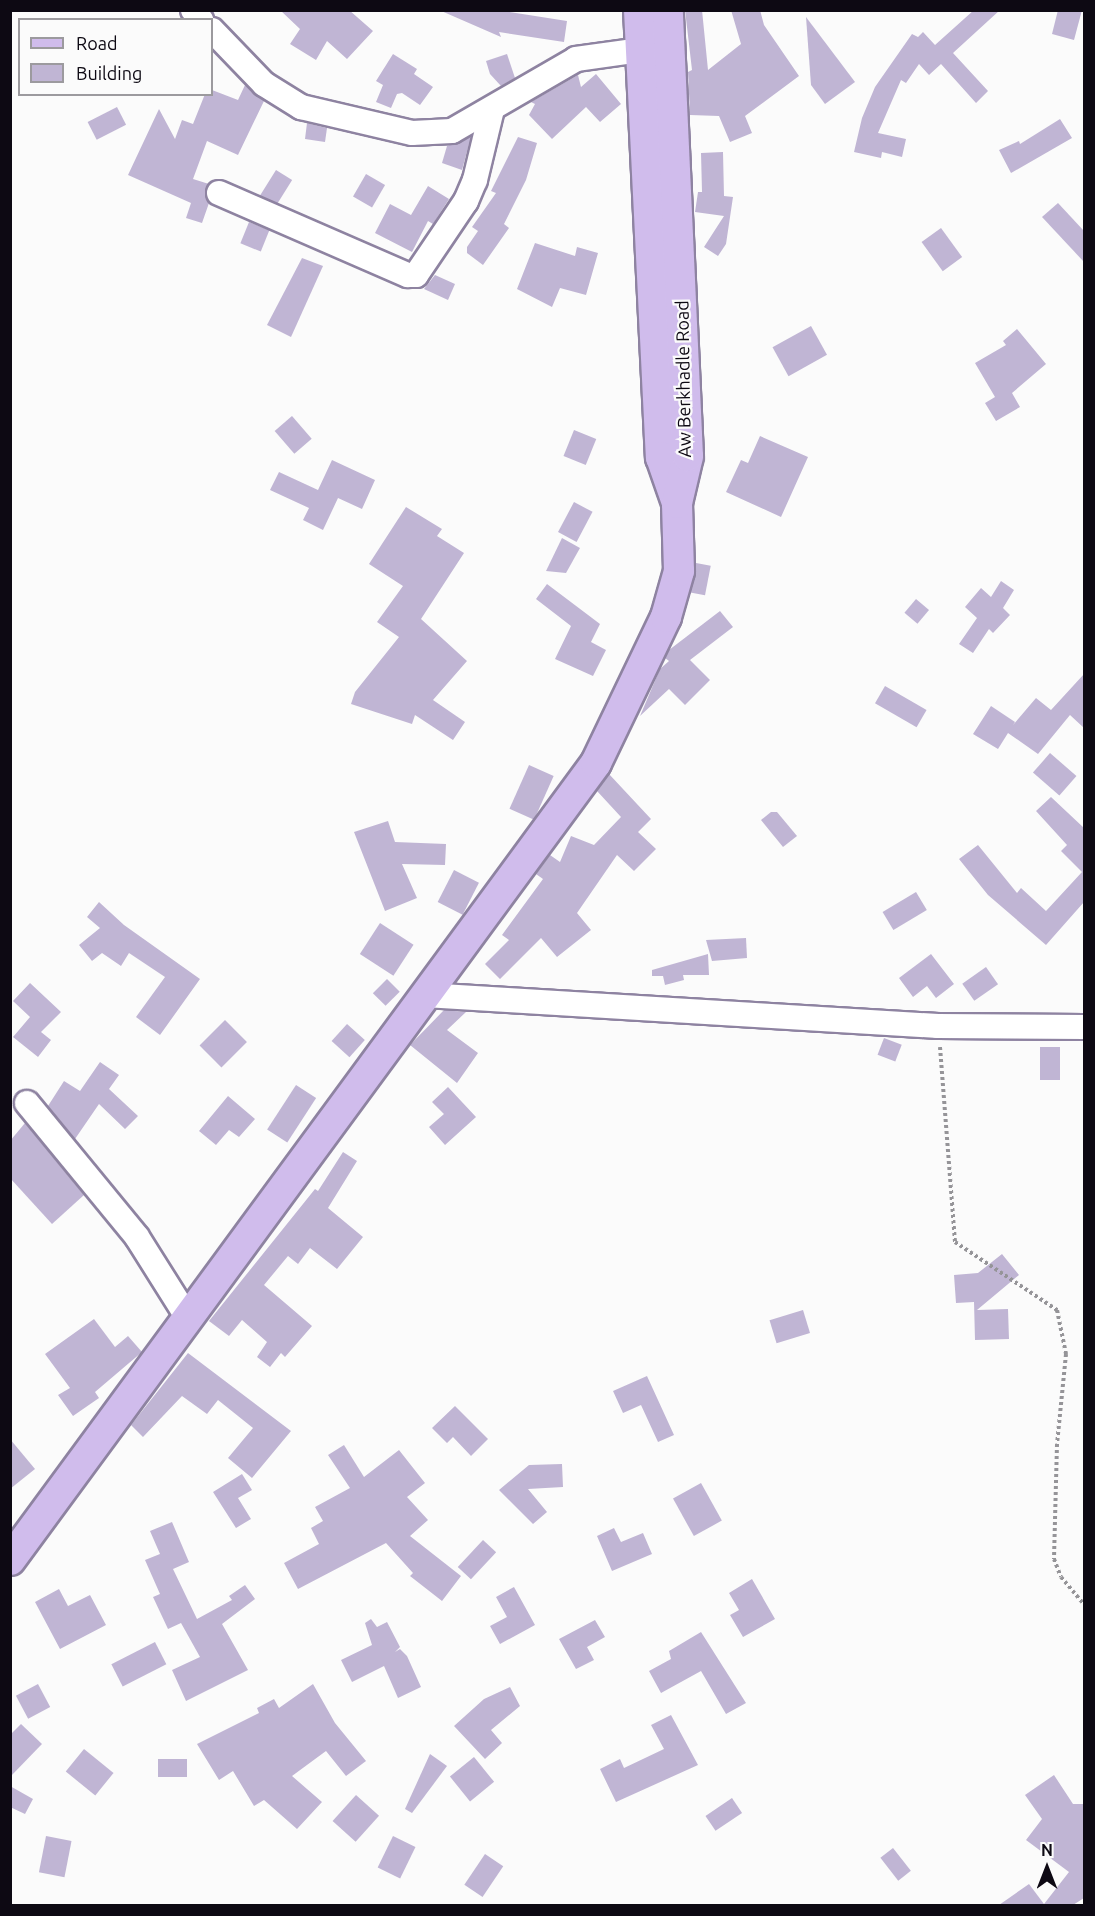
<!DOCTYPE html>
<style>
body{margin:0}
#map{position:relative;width:1095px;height:1916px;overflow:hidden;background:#fbfbfb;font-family:Ubuntu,sans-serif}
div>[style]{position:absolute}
.building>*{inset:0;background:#c0b5d4;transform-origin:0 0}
.path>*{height:4px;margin-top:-2px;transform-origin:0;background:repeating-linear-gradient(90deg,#959498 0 3px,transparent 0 6px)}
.roads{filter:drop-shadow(2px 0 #8e83a1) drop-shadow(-2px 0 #8e83a1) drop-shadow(0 2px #8e83a1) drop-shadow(0 -2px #8e83a1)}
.minor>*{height:24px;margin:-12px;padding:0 12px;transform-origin:12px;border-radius:12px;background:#fff}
.major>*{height:30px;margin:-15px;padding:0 15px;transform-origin:15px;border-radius:15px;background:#d0bcec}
span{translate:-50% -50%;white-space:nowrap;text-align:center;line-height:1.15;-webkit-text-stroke:4.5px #fbfbfb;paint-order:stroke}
.street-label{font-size:18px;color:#0d0913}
.frame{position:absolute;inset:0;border:12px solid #0d0913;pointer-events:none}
.legend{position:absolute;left:18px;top:18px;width:195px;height:78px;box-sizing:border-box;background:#fbfbfb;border:2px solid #9c9a9e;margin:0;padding:8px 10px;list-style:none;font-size:18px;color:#0d0913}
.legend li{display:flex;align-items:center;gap:12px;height:30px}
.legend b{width:30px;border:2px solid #9c9a9e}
.north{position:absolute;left:1017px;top:1838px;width:60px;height:60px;-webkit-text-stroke:4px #fbfbfb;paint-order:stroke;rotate:0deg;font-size:16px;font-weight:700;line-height:24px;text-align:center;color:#0d0913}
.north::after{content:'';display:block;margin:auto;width:21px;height:27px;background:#0d0913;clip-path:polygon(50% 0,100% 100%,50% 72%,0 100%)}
</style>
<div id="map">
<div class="building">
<i style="clip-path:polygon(280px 10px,349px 10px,373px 31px,347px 59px,327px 41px,316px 60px,290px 44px,300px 29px)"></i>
<i style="clip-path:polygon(439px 10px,497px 10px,567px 21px,564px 42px,499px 32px,501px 37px)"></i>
<i style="clip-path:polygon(685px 10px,702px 10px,708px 70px,741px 44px,731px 10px,760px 10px,764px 25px,799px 76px,745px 116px,752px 133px,730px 142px,719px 116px,690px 115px,688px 72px,692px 70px)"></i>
<i style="clip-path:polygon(974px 10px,1000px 10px,953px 53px,988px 91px,976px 103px,941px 64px,929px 75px,919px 64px,906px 83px,901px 80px,878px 133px,906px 139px,902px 157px,882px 152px,881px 158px,854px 152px,862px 118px,875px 87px,912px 34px,918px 37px,923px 32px,935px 45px)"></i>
<i style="clip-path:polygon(1058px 10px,1082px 10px,1074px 40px,1052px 34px)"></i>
<i style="clip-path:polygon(806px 17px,855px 82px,825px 104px,811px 85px)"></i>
<i style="clip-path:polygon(393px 54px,417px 69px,414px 74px,433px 87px,420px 105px,402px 93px,397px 94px,391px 108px,376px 102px,383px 85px,376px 81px)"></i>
<i style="clip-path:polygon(507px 54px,515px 78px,501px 86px,490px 74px,486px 61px)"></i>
<i style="clip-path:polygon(596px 74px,621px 104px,600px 122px,586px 107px,552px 139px,529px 115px,535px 104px,531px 102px,578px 75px,581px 87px)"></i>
<i style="clip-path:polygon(245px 85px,264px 101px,238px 155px,207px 141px,193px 179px,209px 184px,205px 194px,209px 203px,202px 223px,186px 218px,191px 203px,128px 175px,159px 109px,175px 139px,182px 120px,193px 124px,205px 94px,212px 94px,212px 90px,238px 100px)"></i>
<i style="left:117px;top:107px;width:20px;height:33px;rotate:63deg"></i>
<i style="clip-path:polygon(1060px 119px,1072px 138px,1011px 173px,999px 150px,1019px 141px,1020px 144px)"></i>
<i style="clip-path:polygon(307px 123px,327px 128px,325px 142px,305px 139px)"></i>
<i style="clip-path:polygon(471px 137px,462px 170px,442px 163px,447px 146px)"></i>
<i style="clip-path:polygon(518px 137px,537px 143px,526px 180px,504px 224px,509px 228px,483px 265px,467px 253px,467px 247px,478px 231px,472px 227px,496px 193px,491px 191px)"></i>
<i style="clip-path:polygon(723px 152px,724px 196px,733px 197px,726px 244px,718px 256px,704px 247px,724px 216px,695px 212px,698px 192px,702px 192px,701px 153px)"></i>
<i style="left:276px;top:170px;width:19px;height:30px;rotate:32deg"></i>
<i style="left:366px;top:174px;width:22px;height:26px;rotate:30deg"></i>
<i style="clip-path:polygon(428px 186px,449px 199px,433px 224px,428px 221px,412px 252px,375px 233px,390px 204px,411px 215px)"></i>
<i style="clip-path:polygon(1058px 203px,1084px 231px,1084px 262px,1042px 217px)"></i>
<i style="left:249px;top:222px;width:22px;height:23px;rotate:22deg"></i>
<i style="left:941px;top:228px;width:36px;height:24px;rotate:54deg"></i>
<i style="clip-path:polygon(535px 243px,575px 256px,577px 247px,598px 253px,586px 295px,560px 288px,552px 307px,517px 289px)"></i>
<i style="clip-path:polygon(302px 258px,323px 266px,291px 337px,267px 325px)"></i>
<i style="clip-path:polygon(435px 275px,455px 284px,448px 300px,424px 289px)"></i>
<i style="left:811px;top:326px;width:33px;height:44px;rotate:61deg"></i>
<i style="clip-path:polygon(1017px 329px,1046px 364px,1012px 393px,1020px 407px,996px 421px,985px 403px,995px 397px,975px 363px,1006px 345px,1003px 341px)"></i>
<i style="left:292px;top:416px;width:30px;height:23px;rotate:49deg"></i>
<i style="left:574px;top:430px;width:24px;height:28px;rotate:22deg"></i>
<i style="clip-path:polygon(760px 436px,808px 457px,781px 517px,726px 492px,741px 460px,748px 463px)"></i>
<i style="clip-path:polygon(332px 460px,375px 480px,362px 509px,338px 498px,323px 530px,303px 520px,309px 508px,270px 490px,279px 472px,318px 490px)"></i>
<i style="left:574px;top:502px;width:21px;height:34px;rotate:28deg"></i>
<i style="clip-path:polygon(406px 507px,442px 529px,437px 536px,464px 553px,421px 619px,467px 661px,433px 700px,465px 722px,453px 740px,415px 715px,412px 724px,351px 704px,355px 692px,399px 637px,377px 622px,403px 586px,369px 564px)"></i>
<i style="clip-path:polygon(562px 538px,580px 548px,566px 573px,546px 571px)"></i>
<i style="left:696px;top:563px;width:15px;height:30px;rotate:11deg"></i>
<i style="clip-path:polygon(1001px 581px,1014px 590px,1003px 608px,1010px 615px,993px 633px,989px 629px,973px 653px,959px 644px,977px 618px,965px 607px,981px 588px,991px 597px)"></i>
<i style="clip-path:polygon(547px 584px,600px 624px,591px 642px,606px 650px,593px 676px,555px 659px,571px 626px,536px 599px)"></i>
<i style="left:916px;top:599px;width:17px;height:18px;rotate:40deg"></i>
<i style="clip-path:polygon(720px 611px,733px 627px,690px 660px,710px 680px,685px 705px,669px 689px,640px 716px,660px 669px,669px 661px,665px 658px,669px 650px)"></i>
<i style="clip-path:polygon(1084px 674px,1084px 728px,1070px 715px,1038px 754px,1008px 733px,998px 749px,973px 734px,991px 706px,1015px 722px,1013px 725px,1036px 698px,1051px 710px)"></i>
<i style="left:885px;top:686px;width:48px;height:20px;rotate:30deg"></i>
<i style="left:1050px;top:753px;width:35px;height:26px;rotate:41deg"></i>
<i style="left:529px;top:765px;width:27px;height:48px;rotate:24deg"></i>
<i style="clip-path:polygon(609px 774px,651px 819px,638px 832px,656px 849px,634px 871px,617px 855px,577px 913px,591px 930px,557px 957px,541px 938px,500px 979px,485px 964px,509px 940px,502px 935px,543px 879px,536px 874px,550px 855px,560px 862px,571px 836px,594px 845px,621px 817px,597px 791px)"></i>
<i style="clip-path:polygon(1051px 797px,1084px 828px,1084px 902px,1046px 945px,988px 895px,959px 859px,978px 845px,1017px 893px,1021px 888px,1046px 911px,1082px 872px,1061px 851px,1067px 845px,1036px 811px)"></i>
<i style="clip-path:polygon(771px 812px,777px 812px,797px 836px,783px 847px,761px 820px)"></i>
<i style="clip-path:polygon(388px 821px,395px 842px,446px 844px,445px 865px,402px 864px,417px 898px,385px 911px,354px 832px)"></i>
<i style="left:454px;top:870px;width:28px;height:36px;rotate:27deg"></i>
<i style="left:916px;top:892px;width:21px;height:39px;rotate:59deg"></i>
<i style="clip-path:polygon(99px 902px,124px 925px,200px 979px,160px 1035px,136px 1017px,165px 977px,129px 953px,121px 966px,102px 953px,92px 961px,79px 945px,100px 928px,87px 917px)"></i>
<i style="left:380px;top:923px;width:40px;height:37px;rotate:33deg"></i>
<i style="clip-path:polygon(746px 938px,747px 958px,712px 961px,706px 940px)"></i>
<i style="clip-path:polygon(708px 954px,709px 975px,683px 975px,684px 980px,665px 985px,663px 976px,652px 976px,652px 970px)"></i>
<i style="clip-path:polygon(931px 954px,954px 984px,936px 998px,927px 986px,913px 997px,899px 978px)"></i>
<i style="left:986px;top:967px;width:21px;height:29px;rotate:55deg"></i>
<i style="left:387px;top:979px;width:18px;height:20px;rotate:45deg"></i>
<i style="clip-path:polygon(30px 983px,61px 1012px,41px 1032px,51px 1040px,38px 1057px,13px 1037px,30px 1017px,13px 1001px)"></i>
<i style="clip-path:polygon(444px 1010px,466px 1012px,447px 1030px,478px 1053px,457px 1083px,410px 1045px)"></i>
<i style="left:225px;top:1020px;width:31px;height:36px;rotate:45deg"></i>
<i style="left:347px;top:1024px;width:24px;height:23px;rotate:42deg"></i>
<i style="left:884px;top:1038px;width:19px;height:18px;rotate:21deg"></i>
<i style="left:1040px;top:1047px;width:20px;height:33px"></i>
<i style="clip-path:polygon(100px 1062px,119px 1075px,109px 1089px,138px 1116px,125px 1129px,99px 1104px,75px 1139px,48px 1106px,64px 1081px,80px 1091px)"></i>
<i style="left:296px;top:1085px;width:24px;height:53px;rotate:33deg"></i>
<i style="clip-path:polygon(448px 1087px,476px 1117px,445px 1145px,429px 1127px,444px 1114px,432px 1102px)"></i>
<i style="clip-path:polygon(228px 1096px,255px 1119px,239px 1137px,229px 1130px,216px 1145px,199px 1131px)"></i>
<i style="clip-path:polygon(25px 1123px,84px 1195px,52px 1224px,10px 1178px,10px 1141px)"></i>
<i style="clip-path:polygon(343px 1152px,357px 1161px,328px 1208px,363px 1237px,337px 1269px,310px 1248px,298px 1264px,288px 1256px,264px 1285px,312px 1326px,285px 1357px,281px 1353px,270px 1367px,257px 1357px,267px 1342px,242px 1320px,229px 1336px,209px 1321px,315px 1189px,318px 1191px)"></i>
<i style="clip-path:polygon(1002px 1254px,1019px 1275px,977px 1310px,1008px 1309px,1009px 1339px,975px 1340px,974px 1302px,956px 1303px,954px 1275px,978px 1273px)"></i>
<i style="left:803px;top:1310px;width:24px;height:35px;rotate:73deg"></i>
<i style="clip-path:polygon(94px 1319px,115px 1347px,128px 1336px,142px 1352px,95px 1392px,99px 1398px,73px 1416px,58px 1395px,70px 1388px,45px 1354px)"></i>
<i style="clip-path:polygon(188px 1353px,291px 1431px,252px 1478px,228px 1458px,253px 1428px,218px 1400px,207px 1414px,182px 1396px,143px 1437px,131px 1425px)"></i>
<i style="clip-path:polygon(647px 1376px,674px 1435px,658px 1442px,641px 1405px,623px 1413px,613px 1391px)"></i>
<i style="clip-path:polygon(455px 1406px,488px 1439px,471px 1456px,453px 1437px,447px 1443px,432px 1428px)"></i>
<i style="clip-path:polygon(10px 1439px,35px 1469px,10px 1489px)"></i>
<i style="clip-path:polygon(344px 1445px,364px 1477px,399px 1450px,425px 1483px,407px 1497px,428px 1520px,410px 1536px,461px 1576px,442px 1601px,410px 1576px,413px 1573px,386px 1543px,298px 1589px,284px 1563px,319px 1544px,311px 1528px,323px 1521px,315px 1507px,350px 1488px,328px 1455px)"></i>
<i style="clip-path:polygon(562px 1464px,563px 1487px,528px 1489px,547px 1512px,533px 1524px,499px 1490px,529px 1465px)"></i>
<i style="clip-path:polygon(242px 1474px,252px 1490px,238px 1498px,251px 1519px,236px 1528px,213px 1492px)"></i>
<i style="left:701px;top:1483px;width:43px;height:32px;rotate:61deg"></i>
<i style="clip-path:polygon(172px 1522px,189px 1562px,173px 1569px,197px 1619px,232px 1600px,229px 1596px,245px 1585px,255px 1599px,222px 1624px,248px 1670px,186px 1701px,172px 1670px,200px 1657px,181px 1623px,168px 1629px,153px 1597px,160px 1594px,145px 1560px,160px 1554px,150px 1531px)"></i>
<i style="clip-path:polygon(614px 1528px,621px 1542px,643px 1533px,652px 1554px,612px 1571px,597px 1536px)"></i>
<i style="left:483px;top:1540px;width:18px;height:37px;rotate:43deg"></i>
<i style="clip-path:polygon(752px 1579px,775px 1619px,743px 1637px,730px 1615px,739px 1610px,729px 1593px)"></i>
<i style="clip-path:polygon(514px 1587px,535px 1625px,500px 1644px,490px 1626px,507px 1617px,496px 1597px)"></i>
<i style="clip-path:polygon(59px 1589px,68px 1606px,90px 1595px,106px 1625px,60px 1649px,35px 1602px)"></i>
<i style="clip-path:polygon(371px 1619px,377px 1627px,387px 1622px,400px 1647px,395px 1652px,400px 1649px,407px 1656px,421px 1687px,398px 1698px,384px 1666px,352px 1682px,341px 1660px,372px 1645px,365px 1623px)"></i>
<i style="clip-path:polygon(595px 1620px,605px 1637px,587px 1647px,594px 1660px,576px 1669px,559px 1639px)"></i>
<i style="clip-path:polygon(701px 1632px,746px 1703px,726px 1714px,701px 1671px,661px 1693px,649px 1671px,671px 1659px,669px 1651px)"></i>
<i style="left:155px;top:1642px;width:25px;height:49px;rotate:63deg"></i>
<i style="left:38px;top:1684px;width:26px;height:25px;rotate:62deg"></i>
<i style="clip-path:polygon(313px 1684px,335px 1723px,366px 1761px,346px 1776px,326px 1751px,292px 1776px,322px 1802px,297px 1829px,264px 1800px,254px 1806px,233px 1771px,219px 1780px,197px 1744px,259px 1713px,257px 1708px,274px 1699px,279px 1708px)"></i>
<i style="clip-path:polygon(510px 1687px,520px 1706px,491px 1730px,502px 1743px,485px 1759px,454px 1726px,484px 1699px)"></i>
<i style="clip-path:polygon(671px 1715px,698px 1765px,616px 1802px,600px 1769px,620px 1759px,624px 1768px,664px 1749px,651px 1725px)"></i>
<i style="clip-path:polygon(21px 1724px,42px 1744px,10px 1777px,10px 1735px)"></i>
<i style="left:84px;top:1749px;width:38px;height:29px;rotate:39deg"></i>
<i style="clip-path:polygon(430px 1754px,447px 1766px,412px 1813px,405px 1809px)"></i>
<i style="left:474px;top:1757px;width:32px;height:31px;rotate:51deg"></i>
<i style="left:158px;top:1759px;width:29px;height:18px"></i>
<i style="clip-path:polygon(1054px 1775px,1073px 1804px,1084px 1804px,1084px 1898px,1073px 1905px,999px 1905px,1029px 1884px,1044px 1904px,1069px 1872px,1026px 1840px,1042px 1819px,1025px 1795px)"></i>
<i style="clip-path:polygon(10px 1786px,33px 1799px,25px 1814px,10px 1807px)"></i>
<i style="left:356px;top:1795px;width:31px;height:35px;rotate:42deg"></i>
<i style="left:732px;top:1798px;width:18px;height:32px;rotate:56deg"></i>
<i style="left:46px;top:1836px;width:26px;height:37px;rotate:11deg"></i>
<i style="left:393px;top:1836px;width:25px;height:35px;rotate:26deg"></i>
<i style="left:893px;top:1848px;width:29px;height:16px;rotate:52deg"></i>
<i style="left:485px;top:1854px;width:22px;height:37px;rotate:34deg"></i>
</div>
<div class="path">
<i style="left:940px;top:1047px;width:196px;rotate:85.6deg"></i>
<i style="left:955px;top:1242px;width:123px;rotate:33.7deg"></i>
<i style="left:1057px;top:1310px;width:45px;rotate:78.4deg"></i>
<i style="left:1066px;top:1354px;width:90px;rotate:95.7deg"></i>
<i style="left:1057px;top:1444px;width:115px;rotate:91.5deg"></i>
<i style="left:1054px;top:1559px;width:19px;rotate:69deg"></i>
<i style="left:1061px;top:1577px;width:35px;rotate:50deg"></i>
</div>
<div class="roads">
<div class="minor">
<i style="left:193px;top:10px;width:13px;rotate:51deg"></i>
<i style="left:212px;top:30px;width:75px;rotate:46.1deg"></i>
<i style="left:264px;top:84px;width:44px;rotate:31.9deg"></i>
<i style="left:301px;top:107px;width:114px;rotate:13.2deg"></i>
<i style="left:412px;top:133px;width:40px;rotate:-2.9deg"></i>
<i style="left:452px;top:131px;width:143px;rotate:-30.1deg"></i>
<i style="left:576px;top:59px;width:66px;rotate:-7.9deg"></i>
<i style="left:219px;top:193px;width:206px;rotate:23.5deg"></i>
<i style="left:408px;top:275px;width:8px"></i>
<i style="left:416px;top:275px;width:89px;rotate:-56deg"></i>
<i style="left:466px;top:201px;width:23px;rotate:-67deg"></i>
<i style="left:475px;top:180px;width:73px;rotate:-76.5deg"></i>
<i style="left:425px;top:995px;width:514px;rotate:3.46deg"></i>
<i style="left:938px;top:1026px;width:146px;rotate:0.4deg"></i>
<i style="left:27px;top:1103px;width:173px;rotate:50.6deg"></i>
<i style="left:137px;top:1237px;width:96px;rotate:57.8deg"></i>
</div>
<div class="major">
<i style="left:639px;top:10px;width:448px;rotate:87.2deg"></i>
<i style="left:661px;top:457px;width:49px;rotate:70.8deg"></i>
<i style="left:10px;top:1560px;width:989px;rotate:-53.67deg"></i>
<i style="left:596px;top:763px;width:162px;rotate:-64.4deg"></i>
<i style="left:666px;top:617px;width:48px;rotate:-74.2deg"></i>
<i style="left:679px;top:571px;width:68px;rotate:-91.7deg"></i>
<i style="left:677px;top:503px;width:48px;rotate:-76.8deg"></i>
<i style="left:688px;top:456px;width:446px;rotate:-92.6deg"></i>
</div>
</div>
<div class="street-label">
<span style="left:683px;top:379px;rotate:-91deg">Aw Berkhadle Road</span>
</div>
<div class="frame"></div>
<ul class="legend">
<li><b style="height:8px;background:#d0bcec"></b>Road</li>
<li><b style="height:16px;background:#c0b5d4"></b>Building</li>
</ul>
<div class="north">N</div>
</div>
